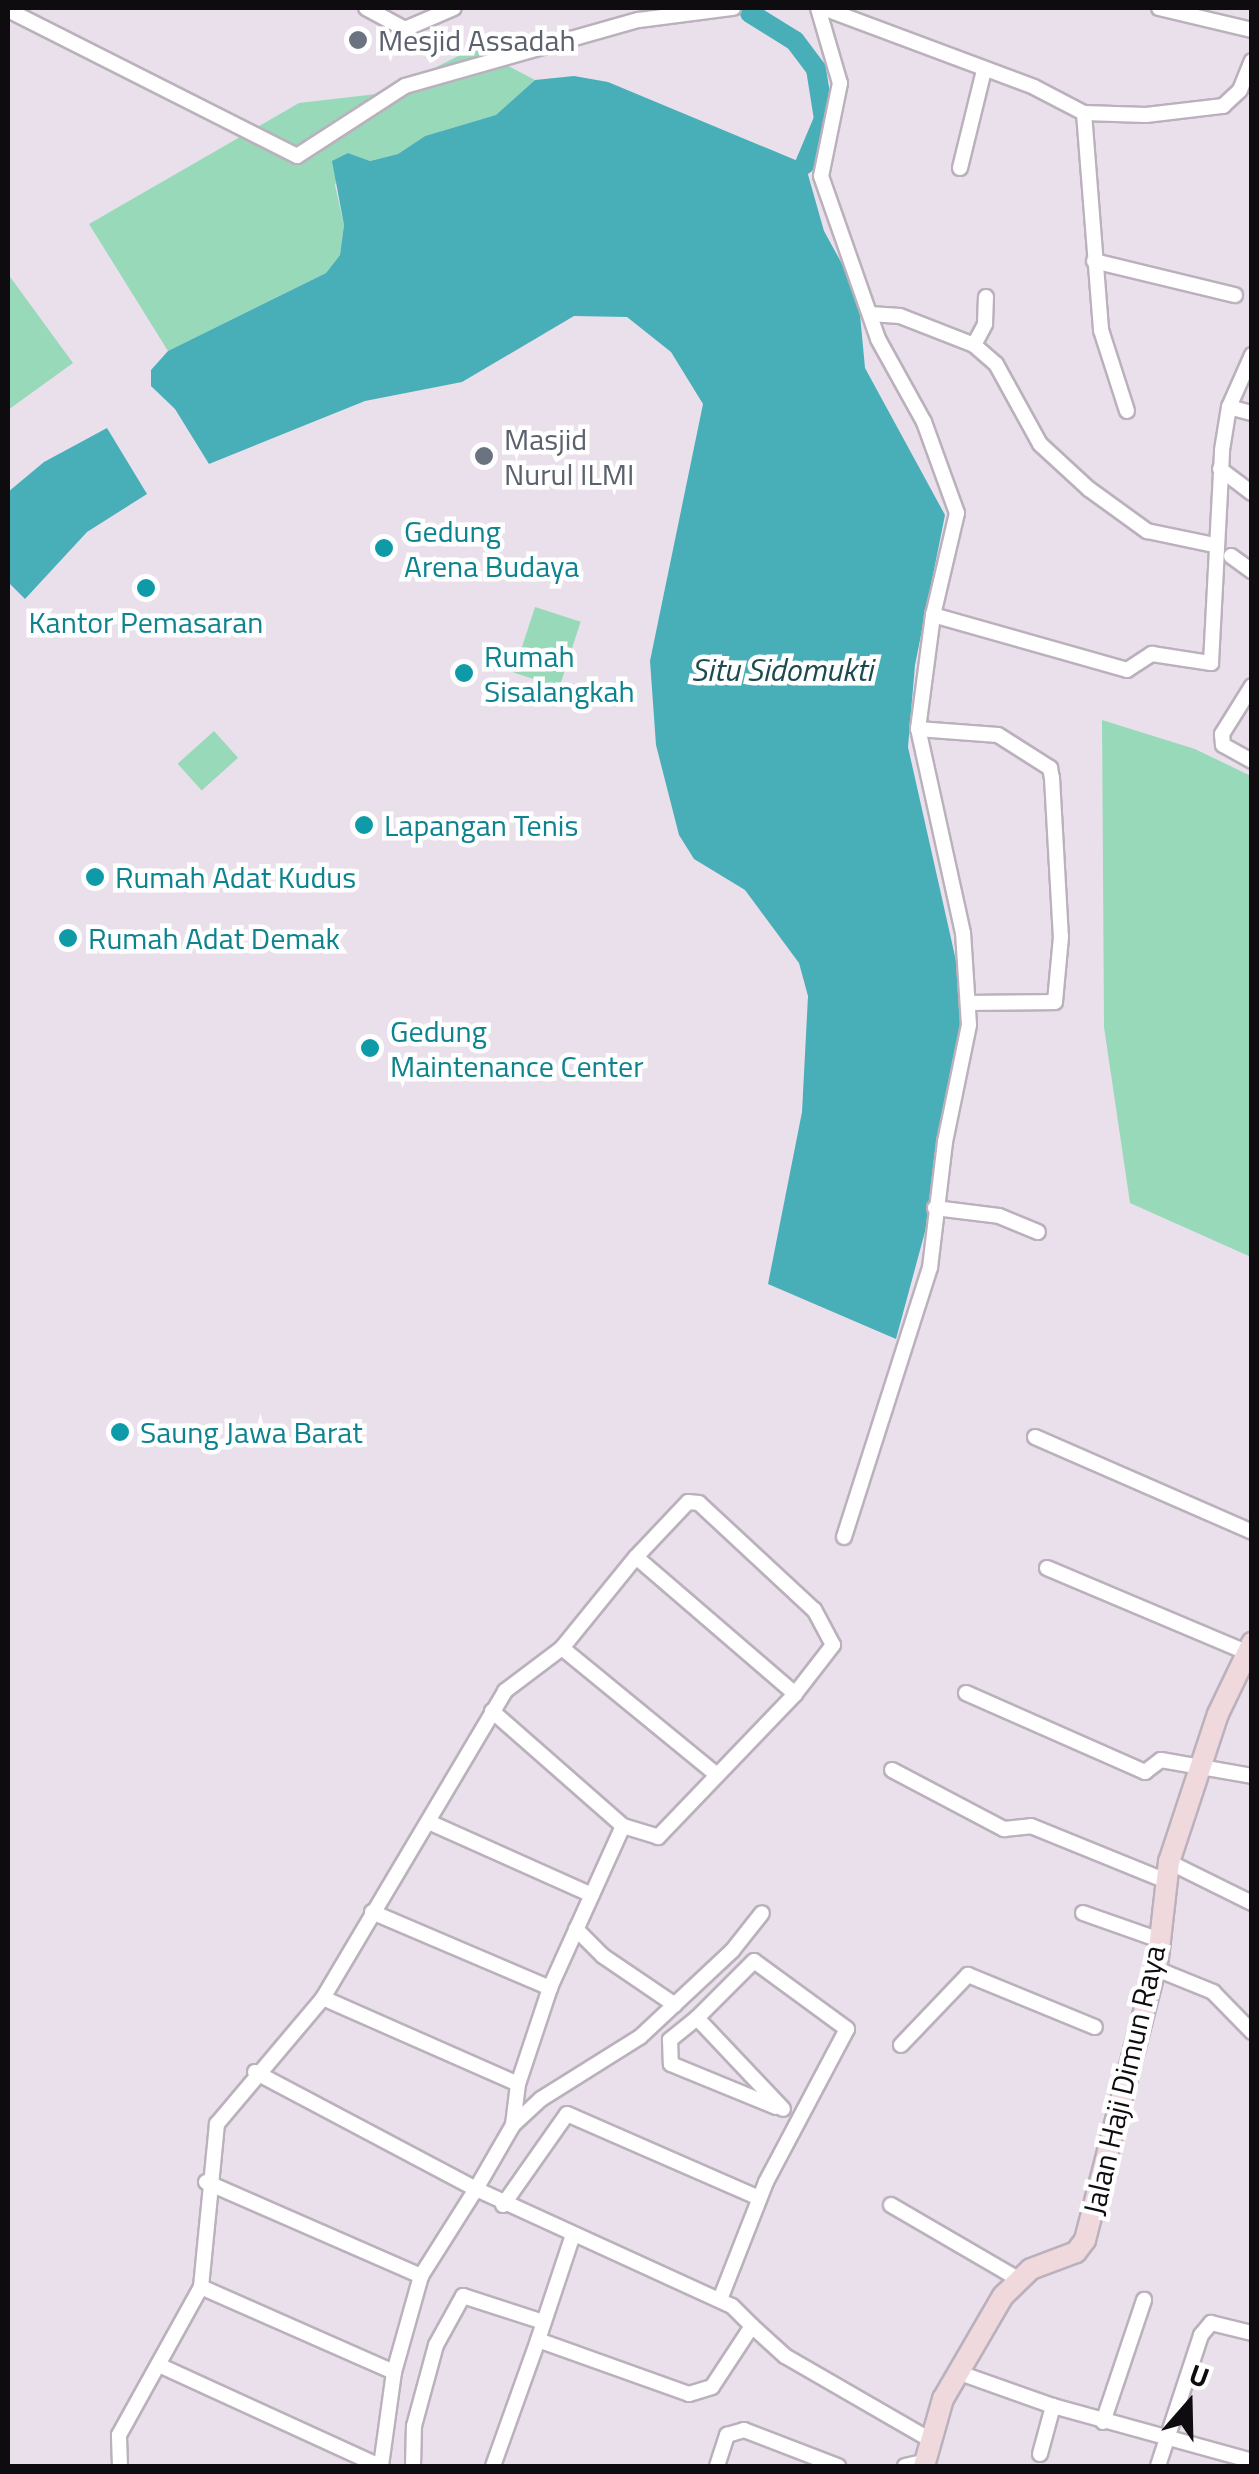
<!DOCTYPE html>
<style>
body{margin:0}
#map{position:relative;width:1259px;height:2474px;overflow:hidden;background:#eae0ec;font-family:"Titillium Web",sans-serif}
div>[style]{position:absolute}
.green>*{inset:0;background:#98d9ba;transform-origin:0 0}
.water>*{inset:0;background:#48afb8}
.canal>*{height:20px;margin:-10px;padding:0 10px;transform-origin:10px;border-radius:10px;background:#48afb8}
.roads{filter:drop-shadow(2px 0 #bbb1bd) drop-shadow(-2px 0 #bbb1bd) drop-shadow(0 2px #bbb1bd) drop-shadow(0 -2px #bbb1bd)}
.street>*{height:14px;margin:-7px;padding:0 7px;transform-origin:7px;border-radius:7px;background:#fff}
.secondary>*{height:20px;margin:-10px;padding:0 10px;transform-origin:10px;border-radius:10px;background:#f0d9dd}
.dots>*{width:28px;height:28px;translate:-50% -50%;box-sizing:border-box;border:5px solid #fff;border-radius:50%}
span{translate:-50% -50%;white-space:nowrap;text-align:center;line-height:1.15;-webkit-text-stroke:9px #fff;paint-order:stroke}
.worship-label{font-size:30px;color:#5b616d}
.left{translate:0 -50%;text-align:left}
.culture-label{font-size:30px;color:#0d838f}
.street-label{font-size:30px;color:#0f0c10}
.water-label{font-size:32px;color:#1c4a4e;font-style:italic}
.frame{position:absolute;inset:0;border:10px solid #0f0c10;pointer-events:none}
.north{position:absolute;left:1139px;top:2354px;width:100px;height:100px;-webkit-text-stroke:8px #fff;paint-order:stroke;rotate:20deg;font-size:28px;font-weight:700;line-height:40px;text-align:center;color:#0f0c10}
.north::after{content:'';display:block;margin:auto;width:35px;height:45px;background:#0f0c10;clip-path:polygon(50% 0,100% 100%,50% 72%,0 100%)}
</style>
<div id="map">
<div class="green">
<i style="clip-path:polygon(474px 48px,535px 80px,497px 115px,425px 136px,398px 154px,370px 161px,348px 153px,335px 185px,344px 225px,340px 255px,326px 273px,168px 351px,89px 224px,299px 103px,385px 93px)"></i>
<i style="clip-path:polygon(8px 274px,73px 363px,8px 410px)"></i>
<i style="left:535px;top:607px;width:48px;height:69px;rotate:18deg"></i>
<i style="clip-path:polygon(1102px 720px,1195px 749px,1251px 776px,1251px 1257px,1130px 1203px,1104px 1027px)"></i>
<i style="left:214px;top:731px;width:36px;height:49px;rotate:48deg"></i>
</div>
<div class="water">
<i style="clip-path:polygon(574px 76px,608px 82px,805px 164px,824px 231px,858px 293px,865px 368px,945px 515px,915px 665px,908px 747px,959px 974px,962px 1012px,926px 1228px,896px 1339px,768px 1284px,802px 1112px,808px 996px,799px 963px,745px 890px,694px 859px,679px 835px,656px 745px,650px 661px,703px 404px,671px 352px,627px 317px,574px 316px,462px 382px,365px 401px,209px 464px,175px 409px,151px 386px,151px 370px,168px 351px,326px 273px,340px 255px,344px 225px,332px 161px,348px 153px,370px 161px,398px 154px,425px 136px,496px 115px,535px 80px)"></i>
<i style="clip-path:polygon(107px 428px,147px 494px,87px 532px,25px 599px,8px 582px,8px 492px,44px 462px)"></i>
</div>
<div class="canal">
<i style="left:750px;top:13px;width:53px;rotate:31.9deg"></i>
<i style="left:795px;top:41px;width:35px;rotate:53deg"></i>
<i style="left:816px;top:69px;width:51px;rotate:80.9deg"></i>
<i style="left:824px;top:119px;width:49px;rotate:112.9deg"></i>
</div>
<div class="roads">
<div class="street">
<i style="left:366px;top:8px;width:44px;rotate:28.3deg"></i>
<i style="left:405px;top:29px;width:53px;rotate:-23.2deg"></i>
<i style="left:818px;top:8px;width:78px;rotate:73.7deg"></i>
<i style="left:840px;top:83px;width:95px;rotate:101.5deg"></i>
<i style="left:821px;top:176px;width:173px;rotate:70.7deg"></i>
<i style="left:878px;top:339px;width:95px;rotate:61deg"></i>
<i style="left:924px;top:422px;width:97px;rotate:70.1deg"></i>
<i style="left:957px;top:513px;width:105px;rotate:103.2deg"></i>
<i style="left:823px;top:8px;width:225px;rotate:20.5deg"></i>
<i style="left:1034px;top:87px;width:56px;rotate:27.5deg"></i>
<i style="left:1084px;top:113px;width:62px;rotate:1.8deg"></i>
<i style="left:1146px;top:115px;width:78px;rotate:-6.7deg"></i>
<i style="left:1223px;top:106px;width:23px;rotate:-43deg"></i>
<i style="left:1240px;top:90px;width:31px;rotate:-68deg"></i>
<i style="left:1159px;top:8px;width:96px;rotate:13.3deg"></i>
<i style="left:8px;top:10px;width:324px;rotate:26.8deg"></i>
<i style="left:297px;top:156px;width:129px;rotate:-32.9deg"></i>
<i style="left:405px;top:86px;width:243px;rotate:-15.8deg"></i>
<i style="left:639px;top:20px;width:95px;rotate:-7.3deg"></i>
<i style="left:1084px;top:113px;width:218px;rotate:85.5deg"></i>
<i style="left:1101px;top:330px;width:85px;rotate:72.2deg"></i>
<i style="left:960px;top:168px;width:101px;rotate:-76.2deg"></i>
<i style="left:1094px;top:261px;width:145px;rotate:13.6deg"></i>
<i style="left:870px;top:314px;width:30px;rotate:4deg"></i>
<i style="left:900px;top:316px;width:79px;rotate:21.4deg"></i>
<i style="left:974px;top:345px;width:29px;rotate:41deg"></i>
<i style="left:996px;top:364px;width:91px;rotate:61.2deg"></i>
<i style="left:1040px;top:444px;width:67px;rotate:42.6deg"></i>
<i style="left:1089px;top:489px;width:72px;rotate:35.9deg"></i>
<i style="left:1147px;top:531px;width:68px;rotate:11.8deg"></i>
<i style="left:974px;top:345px;width:24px;rotate:-62deg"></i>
<i style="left:985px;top:324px;width:27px;rotate:-88deg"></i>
<i style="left:1229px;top:407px;width:24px;rotate:15deg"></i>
<i style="left:1220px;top:469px;width:40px;rotate:37deg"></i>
<i style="left:1231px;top:556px;width:26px;rotate:36deg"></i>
<i style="left:1252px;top:686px;width:57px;rotate:122deg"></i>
<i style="left:1222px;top:734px;width:11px;rotate:85deg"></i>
<i style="left:1223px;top:745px;width:33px;rotate:29deg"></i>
<i style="left:918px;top:729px;width:80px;rotate:4.3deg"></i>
<i style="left:998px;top:735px;width:62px;rotate:32.4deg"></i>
<i style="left:1050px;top:768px;width:10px;rotate:79deg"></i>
<i style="left:1052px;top:778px;width:159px;rotate:86.8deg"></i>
<i style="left:1061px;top:937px;width:65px;rotate:95.3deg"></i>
<i style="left:1055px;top:1002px;width:84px;rotate:179.3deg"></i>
<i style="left:935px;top:1208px;width:64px;rotate:7.1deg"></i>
<i style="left:999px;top:1216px;width:42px;rotate:22.3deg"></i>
<i style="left:1035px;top:1437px;width:237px;rotate:23.6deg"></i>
<i style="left:844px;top:1537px;width:282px;rotate:-72.3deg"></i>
<i style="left:930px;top:1268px;width:127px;rotate:-83.2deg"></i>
<i style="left:945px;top:1142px;width:119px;rotate:-78.4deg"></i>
<i style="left:969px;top:1025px;width:92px;rotate:-93.7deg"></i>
<i style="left:963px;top:933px;width:209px;rotate:-102.4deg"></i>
<i style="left:918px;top:729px;width:115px;rotate:-82.5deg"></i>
<i style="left:933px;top:615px;width:202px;rotate:15.8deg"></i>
<i style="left:1127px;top:670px;width:30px;rotate:-33deg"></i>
<i style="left:1152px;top:654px;width:60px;rotate:8.7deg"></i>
<i style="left:1211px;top:663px;width:213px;rotate:-87deg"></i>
<i style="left:1222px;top:450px;width:44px;rotate:-80.8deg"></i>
<i style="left:1229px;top:407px;width:57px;rotate:-66.1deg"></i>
<i style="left:1047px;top:1568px;width:216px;rotate:22.9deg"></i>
<i style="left:562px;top:1648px;width:199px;rotate:39.3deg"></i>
<i style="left:966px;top:1693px;width:196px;rotate:23.8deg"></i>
<i style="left:1145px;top:1772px;width:20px;rotate:-37deg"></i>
<i style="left:1161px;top:1760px;width:92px;rotate:10deg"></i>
<i style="left:492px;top:1711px;width:174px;rotate:41.3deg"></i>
<i style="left:623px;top:1826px;width:178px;rotate:114.3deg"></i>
<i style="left:550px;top:1988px;width:101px;rotate:108.4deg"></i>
<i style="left:518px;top:2084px;width:41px;rotate:97deg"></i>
<i style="left:513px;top:2125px;width:74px;rotate:120deg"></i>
<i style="left:476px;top:2189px;width:281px;rotate:24.6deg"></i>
<i style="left:732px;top:2306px;width:28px;rotate:45deg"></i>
<i style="left:752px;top:2326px;width:73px;rotate:123.3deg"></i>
<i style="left:712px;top:2387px;width:24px;rotate:163deg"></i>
<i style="left:689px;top:2394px;width:160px;rotate:-160.3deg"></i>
<i style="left:538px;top:2340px;width:111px;rotate:-71.6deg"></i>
<i style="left:892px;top:1770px;width:127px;rotate:27.8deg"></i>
<i style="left:1004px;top:1829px;width:27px;rotate:-6deg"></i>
<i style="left:1031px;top:1826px;width:144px;rotate:22.1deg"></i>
<i style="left:431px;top:1823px;width:176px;rotate:24.1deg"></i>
<i style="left:623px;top:1826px;width:37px;rotate:17deg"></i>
<i style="left:658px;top:1837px;width:198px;rotate:-46.2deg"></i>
<i style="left:795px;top:1694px;width:62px;rotate:-52.2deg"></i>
<i style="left:833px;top:1645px;width:40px;rotate:-118deg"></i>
<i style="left:814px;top:1610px;width:157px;rotate:-137.1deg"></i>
<i style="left:699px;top:1503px;width:11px;rotate:-175deg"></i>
<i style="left:688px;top:1502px;width:76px;rotate:133.4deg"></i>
<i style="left:1169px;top:1862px;width:93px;rotate:26.3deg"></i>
<i style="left:372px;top:1912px;width:194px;rotate:23.1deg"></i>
<i style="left:1083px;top:1913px;width:78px;rotate:19.4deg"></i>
<i style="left:576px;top:1929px;width:38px;rotate:45deg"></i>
<i style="left:603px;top:1956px;width:87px;rotate:34.2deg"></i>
<i style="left:1154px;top:1968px;width:64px;rotate:22.1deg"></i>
<i style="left:1213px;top:1992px;width:56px;rotate:45.7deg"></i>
<i style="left:323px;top:1998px;width:213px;rotate:23.8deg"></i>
<i style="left:697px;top:2018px;width:35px;rotate:141deg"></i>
<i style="left:670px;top:2040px;width:24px;rotate:88deg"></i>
<i style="left:671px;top:2064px;width:113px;rotate:22.3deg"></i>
<i style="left:901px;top:2045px;width:97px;rotate:-46.3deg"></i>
<i style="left:968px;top:1975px;width:137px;rotate:22.3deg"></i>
<i style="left:255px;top:2072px;width:250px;rotate:27.9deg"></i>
<i style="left:476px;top:2189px;width:103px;rotate:122.3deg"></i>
<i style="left:421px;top:2276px;width:100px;rotate:105.7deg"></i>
<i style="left:513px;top:2125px;width:38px;rotate:-43deg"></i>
<i style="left:541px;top:2099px;width:117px;rotate:-32.1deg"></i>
<i style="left:640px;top:2037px;width:126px;rotate:-43.1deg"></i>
<i style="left:732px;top:1951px;width:48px;rotate:-51.7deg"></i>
<i style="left:206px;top:2182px;width:235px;rotate:23.6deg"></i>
<i style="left:503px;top:2205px;width:111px;rotate:-54.9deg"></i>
<i style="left:567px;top:2114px;width:210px;rotate:23.6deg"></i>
<i style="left:891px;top:2205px;width:147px;rotate:30.2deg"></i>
<i style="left:201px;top:2287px;width:211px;rotate:23.8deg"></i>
<i style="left:394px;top:2372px;width:95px;rotate:97.9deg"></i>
<i style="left:721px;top:2297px;width:123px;rotate:-68.6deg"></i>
<i style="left:766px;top:2182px;width:173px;rotate:-62.1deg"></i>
<i style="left:847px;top:2029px;width:115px;rotate:-143.8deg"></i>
<i style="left:754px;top:1961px;width:81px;rotate:135deg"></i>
<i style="left:697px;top:2018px;width:125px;rotate:46.6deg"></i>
<i style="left:752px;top:2326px;width:45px;rotate:42.3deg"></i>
<i style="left:785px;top:2356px;width:164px;rotate:30deg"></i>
<i style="left:161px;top:2366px;width:240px;rotate:24.6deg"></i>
<i style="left:957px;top:2372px;width:102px;rotate:19.5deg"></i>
<i style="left:1053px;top:2406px;width:206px;rotate:15.4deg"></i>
<i style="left:1103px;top:2422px;width:129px;rotate:-71.4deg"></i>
<i style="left:1040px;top:2454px;width:50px;rotate:-74.8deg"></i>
<i style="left:120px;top:2466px;width:31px;rotate:-92deg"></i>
<i style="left:119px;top:2435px;width:169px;rotate:-61deg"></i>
<i style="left:201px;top:2287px;width:164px;rotate:-84.4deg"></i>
<i style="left:217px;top:2124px;width:165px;rotate:-49.9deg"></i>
<i style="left:323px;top:1998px;width:357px;rotate:-59.3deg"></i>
<i style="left:505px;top:1691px;width:71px;rotate:-37deg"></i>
<i style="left:562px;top:1648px;width:117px;rotate:-50.9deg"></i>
<i style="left:636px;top:1557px;width:210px;rotate:40.7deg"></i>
<i style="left:413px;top:2466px;width:40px;rotate:-88.6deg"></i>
<i style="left:414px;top:2426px;width:84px;rotate:-74.8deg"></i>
<i style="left:436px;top:2345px;width:56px;rotate:-61.1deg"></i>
<i style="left:463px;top:2296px;width:84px;rotate:18deg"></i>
<i style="left:493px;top:2466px;width:134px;rotate:-70.3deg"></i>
<i style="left:717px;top:2466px;width:33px;rotate:-72deg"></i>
<i style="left:727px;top:2435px;width:18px;rotate:-16deg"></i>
<i style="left:744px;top:2430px;width:101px;rotate:21deg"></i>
<i style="left:905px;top:2466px;width:18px;rotate:-13deg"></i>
<i style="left:1158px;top:2466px;width:138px;rotate:-71.8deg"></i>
<i style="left:1201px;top:2335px;width:16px;rotate:-50deg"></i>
<i style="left:1211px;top:2323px;width:42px;rotate:13.7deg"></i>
</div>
<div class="secondary">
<i style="left:924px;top:2466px;width:70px;rotate:-74.2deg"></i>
<i style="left:943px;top:2399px;width:119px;rotate:-59.8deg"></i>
<i style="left:1003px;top:2296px;width:39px;rotate:-44deg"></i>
<i style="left:1031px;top:2269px;width:48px;rotate:-20.7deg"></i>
<i style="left:1076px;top:2252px;width:15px;rotate:-53deg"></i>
<i style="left:1085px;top:2240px;width:291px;rotate:-75.5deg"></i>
<i style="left:1158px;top:1958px;width:97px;rotate:-83.5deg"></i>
<i style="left:1169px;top:1862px;width:156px;rotate:-71.7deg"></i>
<i style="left:1218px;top:1714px;width:79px;rotate:-64.4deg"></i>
</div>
</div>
<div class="dots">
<i style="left:358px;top:40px;background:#6b7280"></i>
<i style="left:484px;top:456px;background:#6b7280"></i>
<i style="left:384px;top:548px;background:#0f9aa8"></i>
<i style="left:146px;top:588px;background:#0f9aa8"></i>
<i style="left:464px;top:673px;background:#0f9aa8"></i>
<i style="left:364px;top:825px;background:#0f9aa8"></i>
<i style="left:95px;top:877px;background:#0f9aa8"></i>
<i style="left:68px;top:938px;background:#0f9aa8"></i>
<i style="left:370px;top:1048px;background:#0f9aa8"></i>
<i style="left:120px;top:1432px;background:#0f9aa8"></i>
</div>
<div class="worship-label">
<span class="left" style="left:378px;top:40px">Mesjid Assadah</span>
<span class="left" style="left:504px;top:456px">Masjid<br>Nurul ILMI</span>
</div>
<div class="culture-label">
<span class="left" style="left:404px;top:548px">Gedung<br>Arena Budaya</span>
<span style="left:146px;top:622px">Kantor Pemasaran</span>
<span class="left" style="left:484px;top:673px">Rumah<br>Sisalangkah</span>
<span class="left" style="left:384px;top:825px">Lapangan Tenis</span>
<span class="left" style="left:115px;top:877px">Rumah Adat Kudus</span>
<span class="left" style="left:88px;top:938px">Rumah Adat Demak</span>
<span class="left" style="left:390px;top:1048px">Gedung<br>Maintenance Center</span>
<span class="left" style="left:140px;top:1432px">Saung Jawa Barat</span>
</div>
<div class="street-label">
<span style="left:1124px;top:2080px;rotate:-77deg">Jalan Haji Dimun Raya</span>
</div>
<div class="water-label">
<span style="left:782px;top:669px">Situ Sidomukti</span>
</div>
<div class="frame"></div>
<div class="north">U</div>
</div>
